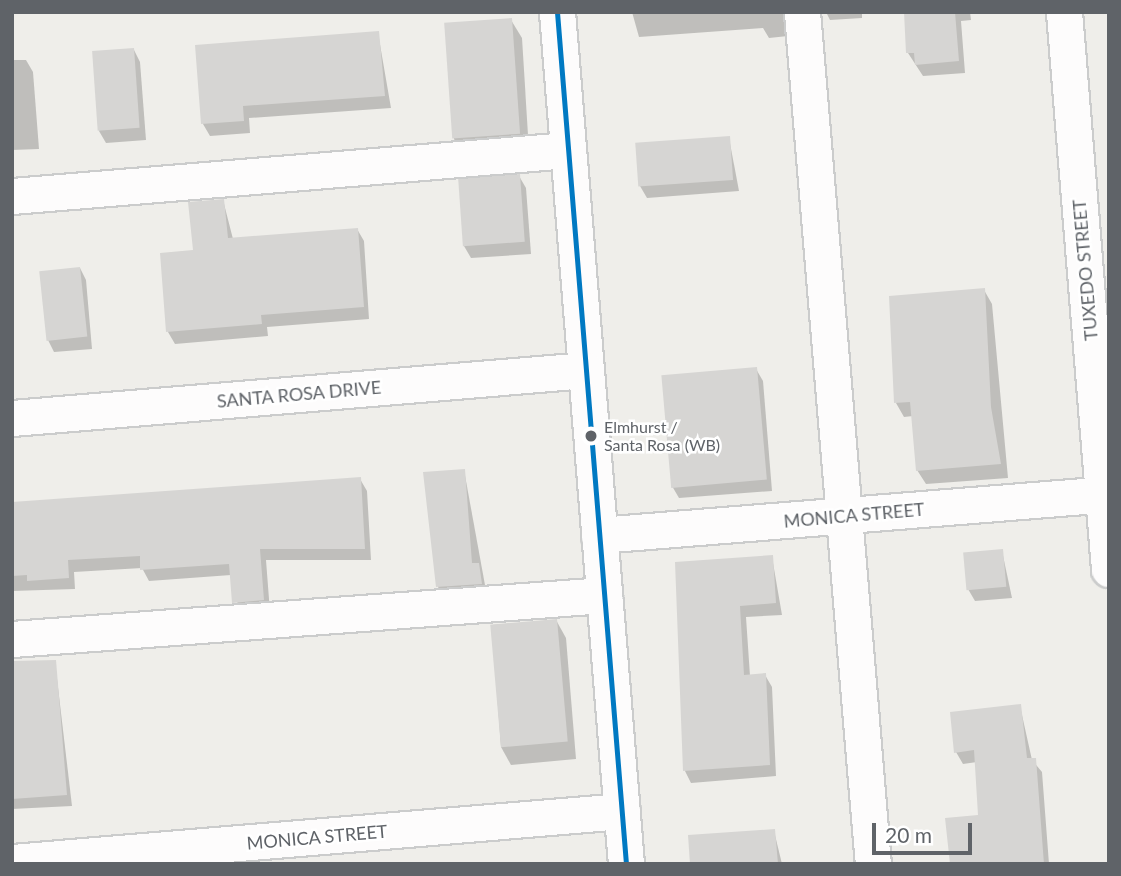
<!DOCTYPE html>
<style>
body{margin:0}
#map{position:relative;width:1121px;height:876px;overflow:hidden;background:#efeeea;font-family:Lato,sans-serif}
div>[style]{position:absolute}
.shadow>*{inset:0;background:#0003}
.building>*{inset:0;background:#d6d5d3;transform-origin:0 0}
.roads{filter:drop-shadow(2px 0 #cbcccc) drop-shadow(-2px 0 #cbcccc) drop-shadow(0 2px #cbcccc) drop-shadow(0 -2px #cbcccc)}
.minor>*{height:35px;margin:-17.5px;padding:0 17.5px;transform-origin:17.5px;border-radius:17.5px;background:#fdfcfc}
.bus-1>*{height:5px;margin:-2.5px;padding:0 2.5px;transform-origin:2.5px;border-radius:2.5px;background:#0079c2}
.dots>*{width:19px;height:19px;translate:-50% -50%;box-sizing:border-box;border:4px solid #fff;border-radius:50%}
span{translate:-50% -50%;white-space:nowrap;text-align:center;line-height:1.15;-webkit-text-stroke:5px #fff;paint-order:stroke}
.bus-label{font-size:16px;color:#5f6368}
.left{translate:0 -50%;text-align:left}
.street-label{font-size:18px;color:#5f6368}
.frame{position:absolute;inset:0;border:14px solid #5f6368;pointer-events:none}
.scale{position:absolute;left:872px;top:823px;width:100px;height:32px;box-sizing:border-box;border:4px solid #5f6368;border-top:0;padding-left:9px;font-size:21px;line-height:24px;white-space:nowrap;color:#5f6368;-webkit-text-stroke:5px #fff;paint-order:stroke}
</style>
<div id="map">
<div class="shadow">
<i style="clip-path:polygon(632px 12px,792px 12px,788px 36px,769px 38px,763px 28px,639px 37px)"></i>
<i style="clip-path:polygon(826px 12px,862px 12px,862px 18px,830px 20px)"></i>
<i style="clip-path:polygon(905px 12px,970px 12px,971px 20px,961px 21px,965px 73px,923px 76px,908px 53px)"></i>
<i style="clip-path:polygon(511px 20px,522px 38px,529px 151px,464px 157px,454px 139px,446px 24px)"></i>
<i style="clip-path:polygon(378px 33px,391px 108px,249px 118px,250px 133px,210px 136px,203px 124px,197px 47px)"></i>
<i style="clip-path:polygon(134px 50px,140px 62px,146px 140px,106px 143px,99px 131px)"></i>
<i style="clip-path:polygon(12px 60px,26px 60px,33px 72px,39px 149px,12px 150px)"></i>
<i style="clip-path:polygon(729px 138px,739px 191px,647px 198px,640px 186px)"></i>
<i style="clip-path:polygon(519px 176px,526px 188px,531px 254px,471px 258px,464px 246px)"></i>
<i style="clip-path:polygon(223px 200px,233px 239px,357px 229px,364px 241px,369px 319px,267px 327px,268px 336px,175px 344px,168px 332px,195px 252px)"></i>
<i style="clip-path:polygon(80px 268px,86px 280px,92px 349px,54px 352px,48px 340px)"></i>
<i style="clip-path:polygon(984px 290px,992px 304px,1008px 478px,926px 484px,917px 470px,913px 416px,904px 417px,896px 403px)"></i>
<i style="clip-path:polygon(756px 369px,763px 381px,772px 491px,679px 498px,672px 486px)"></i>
<i style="clip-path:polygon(464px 470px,487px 596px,445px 599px,438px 587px)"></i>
<i style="clip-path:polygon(360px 479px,367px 491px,371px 560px,266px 560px,270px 612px,240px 614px,231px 575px,149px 581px,142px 568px,74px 572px,75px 589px,12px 591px,12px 507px)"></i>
<i style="clip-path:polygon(1002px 551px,1012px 598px,975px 601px,968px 589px)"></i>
<i style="clip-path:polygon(772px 557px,782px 615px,746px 617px,750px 676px,765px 675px,772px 687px,776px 776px,691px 783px,685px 771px,677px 563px)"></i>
<i style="clip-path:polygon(556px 620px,566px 638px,576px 759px,511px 765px,501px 747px,492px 625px)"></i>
<i style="clip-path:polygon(55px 662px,72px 806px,12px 809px,12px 743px)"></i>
<i style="clip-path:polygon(1020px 706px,1032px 760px,1042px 772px,1049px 864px,955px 864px,980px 817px,977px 762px,963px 764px,956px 752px)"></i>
<i style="clip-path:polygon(774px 831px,782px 864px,691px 864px)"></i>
</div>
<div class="building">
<i style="clip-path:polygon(904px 12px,955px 12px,959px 61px,915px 65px,914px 53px,906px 53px)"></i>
<i style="left:512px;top:18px;width:116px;height:68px;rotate:86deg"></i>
<i style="clip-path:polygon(379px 31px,385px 96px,243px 106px,244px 121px,201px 124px,195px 45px)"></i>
<i style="left:134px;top:48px;width:80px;height:42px;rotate:86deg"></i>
<i style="left:730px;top:136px;width:44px;height:95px;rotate:86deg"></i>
<i style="left:520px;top:174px;width:68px;height:62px;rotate:86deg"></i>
<i style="clip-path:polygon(224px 199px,228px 238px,358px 228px,364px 307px,261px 315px,262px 324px,166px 332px,160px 253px,193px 250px,188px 202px)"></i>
<i style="left:80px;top:267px;width:70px;height:41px;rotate:84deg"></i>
<i style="clip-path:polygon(985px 288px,991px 407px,1001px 464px,916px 471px,910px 402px,894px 403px,889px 296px)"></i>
<i style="left:757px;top:367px;width:113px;height:96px;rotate:85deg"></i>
<i style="clip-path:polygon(465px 469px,472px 563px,479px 563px,482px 584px,436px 587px,423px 472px)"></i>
<i style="clip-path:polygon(361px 477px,365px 549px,260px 549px,264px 600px,232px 603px,229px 564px,140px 570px,140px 556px,68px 560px,69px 578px,27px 581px,27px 575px,12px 576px,12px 502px)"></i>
<i style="left:1003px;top:549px;width:38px;height:40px;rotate:85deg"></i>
<i style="clip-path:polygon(773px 555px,776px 603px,740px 606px,744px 675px,766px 673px,770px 765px,683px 771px,675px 562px)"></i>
<i style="left:557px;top:619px;width:123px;height:67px;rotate:85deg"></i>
<i style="clip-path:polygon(56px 660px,67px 795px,12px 799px,12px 661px)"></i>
<i style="clip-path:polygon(1021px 704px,1027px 758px,1036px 758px,1044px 864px,950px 864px,945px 818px,978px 815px,974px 750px,954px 753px,950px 712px)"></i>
<i style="clip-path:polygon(775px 829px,778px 864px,690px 864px,688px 835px)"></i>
</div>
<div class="roads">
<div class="minor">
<i style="left:557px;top:12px;width:855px;rotate:85.37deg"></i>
<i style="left:802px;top:12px;width:855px;rotate:85.24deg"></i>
<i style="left:1064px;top:12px;width:559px;rotate:85.38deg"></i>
<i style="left:12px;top:196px;width:558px;rotate:-4.73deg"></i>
<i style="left:12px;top:418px;width:576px;rotate:-4.78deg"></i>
<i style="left:599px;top:535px;width:512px;rotate:-4.6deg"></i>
<i style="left:12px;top:639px;width:594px;rotate:-4.25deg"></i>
<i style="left:12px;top:862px;width:612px;rotate:-4.78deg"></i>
</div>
</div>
<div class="bus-1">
<i style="left:557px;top:12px;width:855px;rotate:85.37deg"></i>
</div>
<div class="dots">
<i style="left:591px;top:436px;background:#5f6368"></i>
</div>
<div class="bus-label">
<span class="left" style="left:604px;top:436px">Elmhurst /<br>Santa Rosa (WB)</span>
</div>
<div class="street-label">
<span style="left:1085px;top:270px;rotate:-95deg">TUXEDO STREET</span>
<span style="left:299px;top:394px;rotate:-5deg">SANTA ROSA DRIVE</span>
<span style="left:854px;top:515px;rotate:-5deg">MONICA STREET</span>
<span style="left:317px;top:837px;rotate:-5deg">MONICA STREET</span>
</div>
<div class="frame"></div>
<div class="scale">20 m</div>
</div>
